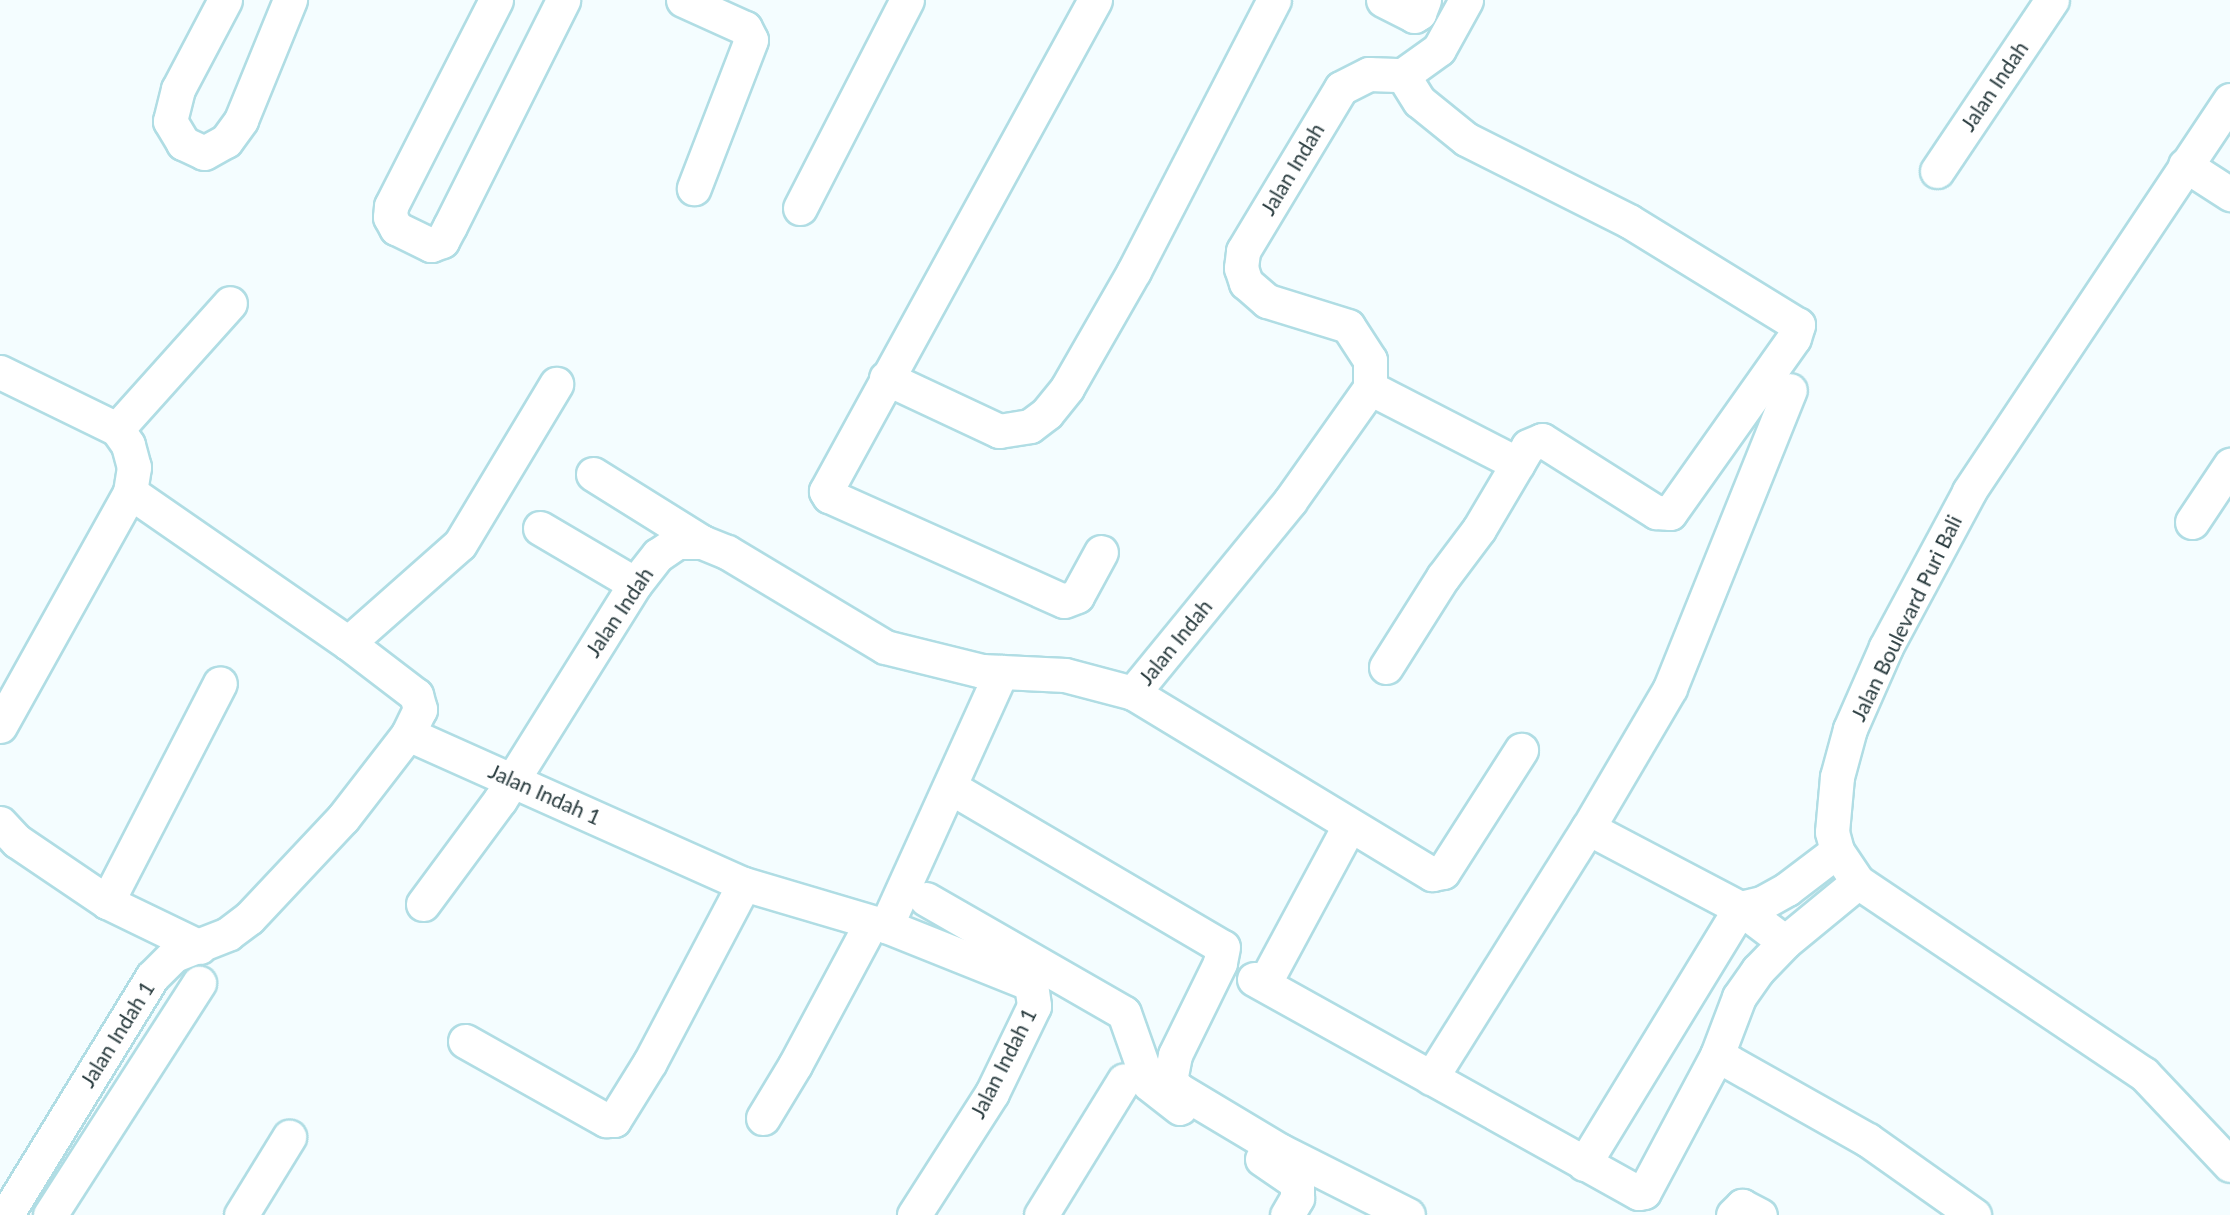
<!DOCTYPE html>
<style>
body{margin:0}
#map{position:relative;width:2230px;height:1215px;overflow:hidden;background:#f4fdff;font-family:Lato,sans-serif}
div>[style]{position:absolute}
.roads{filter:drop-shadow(2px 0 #b0dde4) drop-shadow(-2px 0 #b0dde4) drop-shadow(0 2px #b0dde4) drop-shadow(0 -2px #b0dde4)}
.minor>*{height:33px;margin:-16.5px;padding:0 16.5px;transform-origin:16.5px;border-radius:16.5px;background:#fff}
span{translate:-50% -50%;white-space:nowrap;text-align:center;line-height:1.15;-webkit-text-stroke:6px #fff;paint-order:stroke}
.street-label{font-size:21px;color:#293b3e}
</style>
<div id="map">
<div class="roads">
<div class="minor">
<i style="left:225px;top:0;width:101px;rotate:117.8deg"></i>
<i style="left:178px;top:89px;width:33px;rotate:104deg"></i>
<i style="left:170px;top:121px;width:26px;rotate:59deg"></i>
<i style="left:183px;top:143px;width:23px;rotate:25deg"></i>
<i style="left:204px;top:153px;width:25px;rotate:-29deg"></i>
<i style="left:226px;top:141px;width:26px;rotate:-54deg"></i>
<i style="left:241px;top:120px;width:130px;rotate:-67.8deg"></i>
<i style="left:496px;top:0;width:231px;rotate:117deg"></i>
<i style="left:391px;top:206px;width:11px;rotate:95deg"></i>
<i style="left:390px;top:217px;width:13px;rotate:61deg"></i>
<i style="left:396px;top:228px;width:39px;rotate:26deg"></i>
<i style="left:431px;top:245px;width:12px;rotate:-20deg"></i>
<i style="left:442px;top:241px;width:17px;rotate:-62deg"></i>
<i style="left:450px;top:226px;width:253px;rotate:-63.4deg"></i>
<i style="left:683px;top:0;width:68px;rotate:24.3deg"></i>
<i style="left:745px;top:28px;width:13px;rotate:63deg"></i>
<i style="left:751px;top:40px;width:159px;rotate:111.1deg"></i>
<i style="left:1095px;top:0;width:560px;rotate:118.72deg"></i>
<i style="left:826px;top:491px;width:6px;rotate:59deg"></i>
<i style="left:829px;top:496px;width:257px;rotate:24.1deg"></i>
<i style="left:1064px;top:601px;width:14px;rotate:-21deg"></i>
<i style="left:1077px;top:596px;width:50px;rotate:-61.4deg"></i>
<i style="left:1383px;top:0;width:35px;rotate:27deg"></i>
<i style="left:1414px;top:16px;width:6px;rotate:-31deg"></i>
<i style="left:1419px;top:13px;width:14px;rotate:-69deg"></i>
<i style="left:2230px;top:100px;width:471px;rotate:123.7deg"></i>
<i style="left:1969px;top:492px;width:176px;rotate:118.2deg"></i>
<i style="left:1886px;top:647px;width:90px;rotate:113.7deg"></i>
<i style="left:1850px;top:729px;width:50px;rotate:105.2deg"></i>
<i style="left:1837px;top:777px;width:55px;rotate:95.2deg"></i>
<i style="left:1832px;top:832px;width:20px;rotate:75deg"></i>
<i style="left:1837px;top:851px;width:37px;rotate:56deg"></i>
<i style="left:1858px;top:882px;width:344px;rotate:33.9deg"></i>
<i style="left:2144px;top:1074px;width:125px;rotate:46.6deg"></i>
<i style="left:2185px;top:165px;width:54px;rotate:32.8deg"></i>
<i style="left:1937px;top:171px;width:206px;rotate:-56.1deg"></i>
<i style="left:800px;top:208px;width:234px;rotate:-62.8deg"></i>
<i style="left:0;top:372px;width:130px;rotate:26deg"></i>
<i style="left:117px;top:429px;width:19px;rotate:55deg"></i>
<i style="left:128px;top:445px;width:23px;rotate:75deg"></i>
<i style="left:134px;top:467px;width:25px;rotate:99deg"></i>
<i style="left:130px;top:492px;width:265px;rotate:34.7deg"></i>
<i style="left:348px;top:643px;width:86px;rotate:37.4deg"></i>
<i style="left:416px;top:695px;width:15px;rotate:74deg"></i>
<i style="left:420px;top:709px;width:28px;rotate:116deg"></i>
<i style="left:408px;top:734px;width:106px;rotate:127.7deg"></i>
<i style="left:343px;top:818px;width:137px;rotate:133.2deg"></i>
<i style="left:249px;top:918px;width:26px;rotate:143deg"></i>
<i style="left:228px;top:934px;width:58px;rotate:158.7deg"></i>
<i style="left:174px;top:955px;width:31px;rotate:135deg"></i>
<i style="left:152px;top:977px;width:279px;rotate:121.5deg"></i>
<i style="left:886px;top:378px;width:125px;rotate:25.1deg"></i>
<i style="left:999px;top:431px;width:31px;rotate:-9deg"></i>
<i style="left:1030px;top:426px;width:21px;rotate:-37deg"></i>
<i style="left:1047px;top:413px;width:32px;rotate:-51deg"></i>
<i style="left:1067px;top:388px;width:135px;rotate:-60.2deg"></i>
<i style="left:1134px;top:271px;width:305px;rotate:-62.7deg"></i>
<i style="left:1370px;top:388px;width:166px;rotate:27.2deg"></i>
<i style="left:117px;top:429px;width:169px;rotate:-48.1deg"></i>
<i style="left:593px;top:474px;width:128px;rotate:32deg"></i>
<i style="left:2192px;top:522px;width:69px;rotate:-56.3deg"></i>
<i style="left:540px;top:528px;width:110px;rotate:30.5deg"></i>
<i style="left:348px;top:643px;width:149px;rotate:-41.5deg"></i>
<i style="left:460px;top:544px;width:187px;rotate:-59deg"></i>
<i style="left:1386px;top:667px;width:107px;rotate:-57.7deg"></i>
<i style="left:1443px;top:577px;width:60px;rotate:-53.1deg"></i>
<i style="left:1479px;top:529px;width:96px;rotate:-59.4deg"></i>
<i style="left:1528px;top:446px;width:15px;rotate:-23deg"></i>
<i style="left:1542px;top:440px;width:135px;rotate:32.3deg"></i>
<i style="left:1656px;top:512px;width:14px;rotate:4deg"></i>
<i style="left:1670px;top:513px;width:214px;rotate:-54.7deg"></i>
<i style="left:1794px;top:338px;width:14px;rotate:-73deg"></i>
<i style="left:1798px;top:325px;width:198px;rotate:-148.4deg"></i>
<i style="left:1629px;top:221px;width:182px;rotate:-153.3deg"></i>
<i style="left:1466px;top:139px;width:60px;rotate:-141deg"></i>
<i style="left:1419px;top:101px;width:31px;rotate:-122deg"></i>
<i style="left:1133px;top:693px;width:248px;rotate:-50.7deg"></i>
<i style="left:1290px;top:501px;width:138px;rotate:-54.7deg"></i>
<i style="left:1370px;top:388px;width:28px;rotate:-90deg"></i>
<i style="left:1370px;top:360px;width:40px;rotate:-122.9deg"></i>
<i style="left:1348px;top:326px;width:85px;rotate:-162.8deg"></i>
<i style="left:1267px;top:301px;width:28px;rotate:-139deg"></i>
<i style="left:1246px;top:283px;width:16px;rotate:-108deg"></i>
<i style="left:1241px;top:268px;width:17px;rotate:-83deg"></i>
<i style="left:1243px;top:251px;width:190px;rotate:-59deg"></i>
<i style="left:1341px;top:88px;width:31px;rotate:-27deg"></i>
<i style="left:1369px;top:74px;width:34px;rotate:2deg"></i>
<i style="left:1403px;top:75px;width:44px;rotate:-35.8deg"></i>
<i style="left:1439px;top:49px;width:56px;rotate:-61.1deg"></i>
<i style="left:0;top:726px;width:268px;rotate:-60.9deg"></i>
<i style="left:408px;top:734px;width:368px;rotate:24.1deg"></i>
<i style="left:744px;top:884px;width:148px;rotate:16.5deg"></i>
<i style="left:886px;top:926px;width:156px;rotate:21.8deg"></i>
<i style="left:1031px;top:984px;width:22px;rotate:82deg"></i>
<i style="left:1034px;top:1006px;width:97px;rotate:115.8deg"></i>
<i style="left:992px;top:1093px;width:145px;rotate:122.6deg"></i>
<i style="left:950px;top:787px;width:316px;rotate:30.4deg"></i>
<i style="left:1223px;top:947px;width:16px;rotate:101deg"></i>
<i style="left:1220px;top:963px;width:102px;rotate:116.1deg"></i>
<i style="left:1175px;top:1055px;width:26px;rotate:101deg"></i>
<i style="left:1170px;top:1081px;width:13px;rotate:45deg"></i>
<i style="left:1179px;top:1090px;width:119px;rotate:30.9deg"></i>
<i style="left:1281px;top:1151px;width:142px;rotate:26.7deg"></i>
<i style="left:0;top:823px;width:25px;rotate:47deg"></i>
<i style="left:17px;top:841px;width:109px;rotate:34.1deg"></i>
<i style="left:107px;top:902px;width:103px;rotate:25.8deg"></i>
<i style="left:1588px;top:828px;width:172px;rotate:27.8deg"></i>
<i style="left:1740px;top:908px;width:23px;rotate:-13deg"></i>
<i style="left:1762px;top:903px;width:29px;rotate:-29deg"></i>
<i style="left:1787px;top:889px;width:63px;rotate:-37.2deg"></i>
<i style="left:926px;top:899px;width:228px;rotate:29.9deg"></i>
<i style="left:1124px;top:1013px;width:75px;rotate:70.6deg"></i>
<i style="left:1149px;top:1084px;width:39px;rotate:38deg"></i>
<i style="left:107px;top:902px;width:246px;rotate:-62.7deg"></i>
<i style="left:423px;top:904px;width:129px;rotate:-53.5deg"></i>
<i style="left:500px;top:800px;width:255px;rotate:-58deg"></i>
<i style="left:635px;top:584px;width:37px;rotate:-52deg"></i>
<i style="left:658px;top:555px;width:23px;rotate:-34deg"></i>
<i style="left:677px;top:542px;width:25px"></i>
<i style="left:702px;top:542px;width:27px;rotate:22deg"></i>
<i style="left:727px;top:552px;width:184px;rotate:31deg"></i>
<i style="left:885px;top:647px;width:100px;rotate:13.9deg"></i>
<i style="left:982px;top:671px;width:83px;rotate:2.8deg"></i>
<i style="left:1065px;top:675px;width:70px;rotate:14.8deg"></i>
<i style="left:1133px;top:693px;width:350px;rotate:31.2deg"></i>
<i style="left:1432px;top:874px;width:11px;rotate:-10deg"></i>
<i style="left:1443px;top:872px;width:145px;rotate:-57.4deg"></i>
<i style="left:886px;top:926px;width:279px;rotate:-65.6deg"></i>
<i style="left:1271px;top:971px;width:165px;rotate:-61.7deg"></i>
<i style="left:1254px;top:979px;width:440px;rotate:29.1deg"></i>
<i style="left:1639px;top:1193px;width:5px;rotate:-11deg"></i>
<i style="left:1644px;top:1192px;width:155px;rotate:-61.9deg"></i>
<i style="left:1717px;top:1055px;width:62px;rotate:-69.2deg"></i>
<i style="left:1739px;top:997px;width:33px;rotate:-55deg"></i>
<i style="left:1758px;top:970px;width:39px;rotate:-46deg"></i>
<i style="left:1785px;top:942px;width:94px;rotate:-39.4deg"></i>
<i style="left:465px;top:1041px;width:162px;rotate:29.3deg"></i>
<i style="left:606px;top:1120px;width:8px"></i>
<i style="left:614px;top:1120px;width:68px;rotate:-58.2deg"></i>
<i style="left:650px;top:1062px;width:201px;rotate:-62.2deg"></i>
<i style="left:1717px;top:1055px;width:173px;rotate:29.4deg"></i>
<i style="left:1868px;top:1140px;width:130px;rotate:35.3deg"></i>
<i style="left:1431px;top:1078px;width:295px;rotate:-57.9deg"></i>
<i style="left:1588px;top:828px;width:162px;rotate:-59.6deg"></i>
<i style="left:1670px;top:688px;width:321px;rotate:-68.1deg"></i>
<i style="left:763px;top:1118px;width:62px;rotate:-58.9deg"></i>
<i style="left:795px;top:1065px;width:161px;rotate:-61.8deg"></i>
<i style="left:1262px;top:1159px;width:42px;rotate:34.4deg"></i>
<i style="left:1297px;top:1183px;width:15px;rotate:90deg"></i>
<i style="left:1297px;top:1198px;width:20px;rotate:120deg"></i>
<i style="left:1584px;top:1164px;width:300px;rotate:-58.6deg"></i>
<i style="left:1740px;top:908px;width:56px;rotate:37.1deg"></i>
<i style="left:50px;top:1215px;width:276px;rotate:-57.3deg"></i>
<i style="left:241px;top:1215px;width:92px;rotate:-58.4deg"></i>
<i style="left:1041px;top:1215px;width:158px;rotate:-58.4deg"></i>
<i style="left:1733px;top:1215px;width:13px;rotate:-45deg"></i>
<i style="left:1742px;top:1206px;width:20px;rotate:27deg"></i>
</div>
</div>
<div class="street-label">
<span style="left:1994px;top:86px;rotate:-56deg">Jalan Indah</span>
<span style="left:1292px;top:169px;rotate:-59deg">Jalan Indah</span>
<span style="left:619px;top:612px;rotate:-56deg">Jalan Indah</span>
<span style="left:1906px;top:618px;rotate:-64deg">Jalan Boulevard Puri Bali</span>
<span style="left:1175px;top:642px;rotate:-51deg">Jalan Indah</span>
<span style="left:545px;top:794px;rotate:24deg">Jalan Indah 1</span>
<span style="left:117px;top:1034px;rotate:-58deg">Jalan Indah 1</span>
<span style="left:1003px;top:1063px;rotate:-63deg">Jalan Indah 1</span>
</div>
</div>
